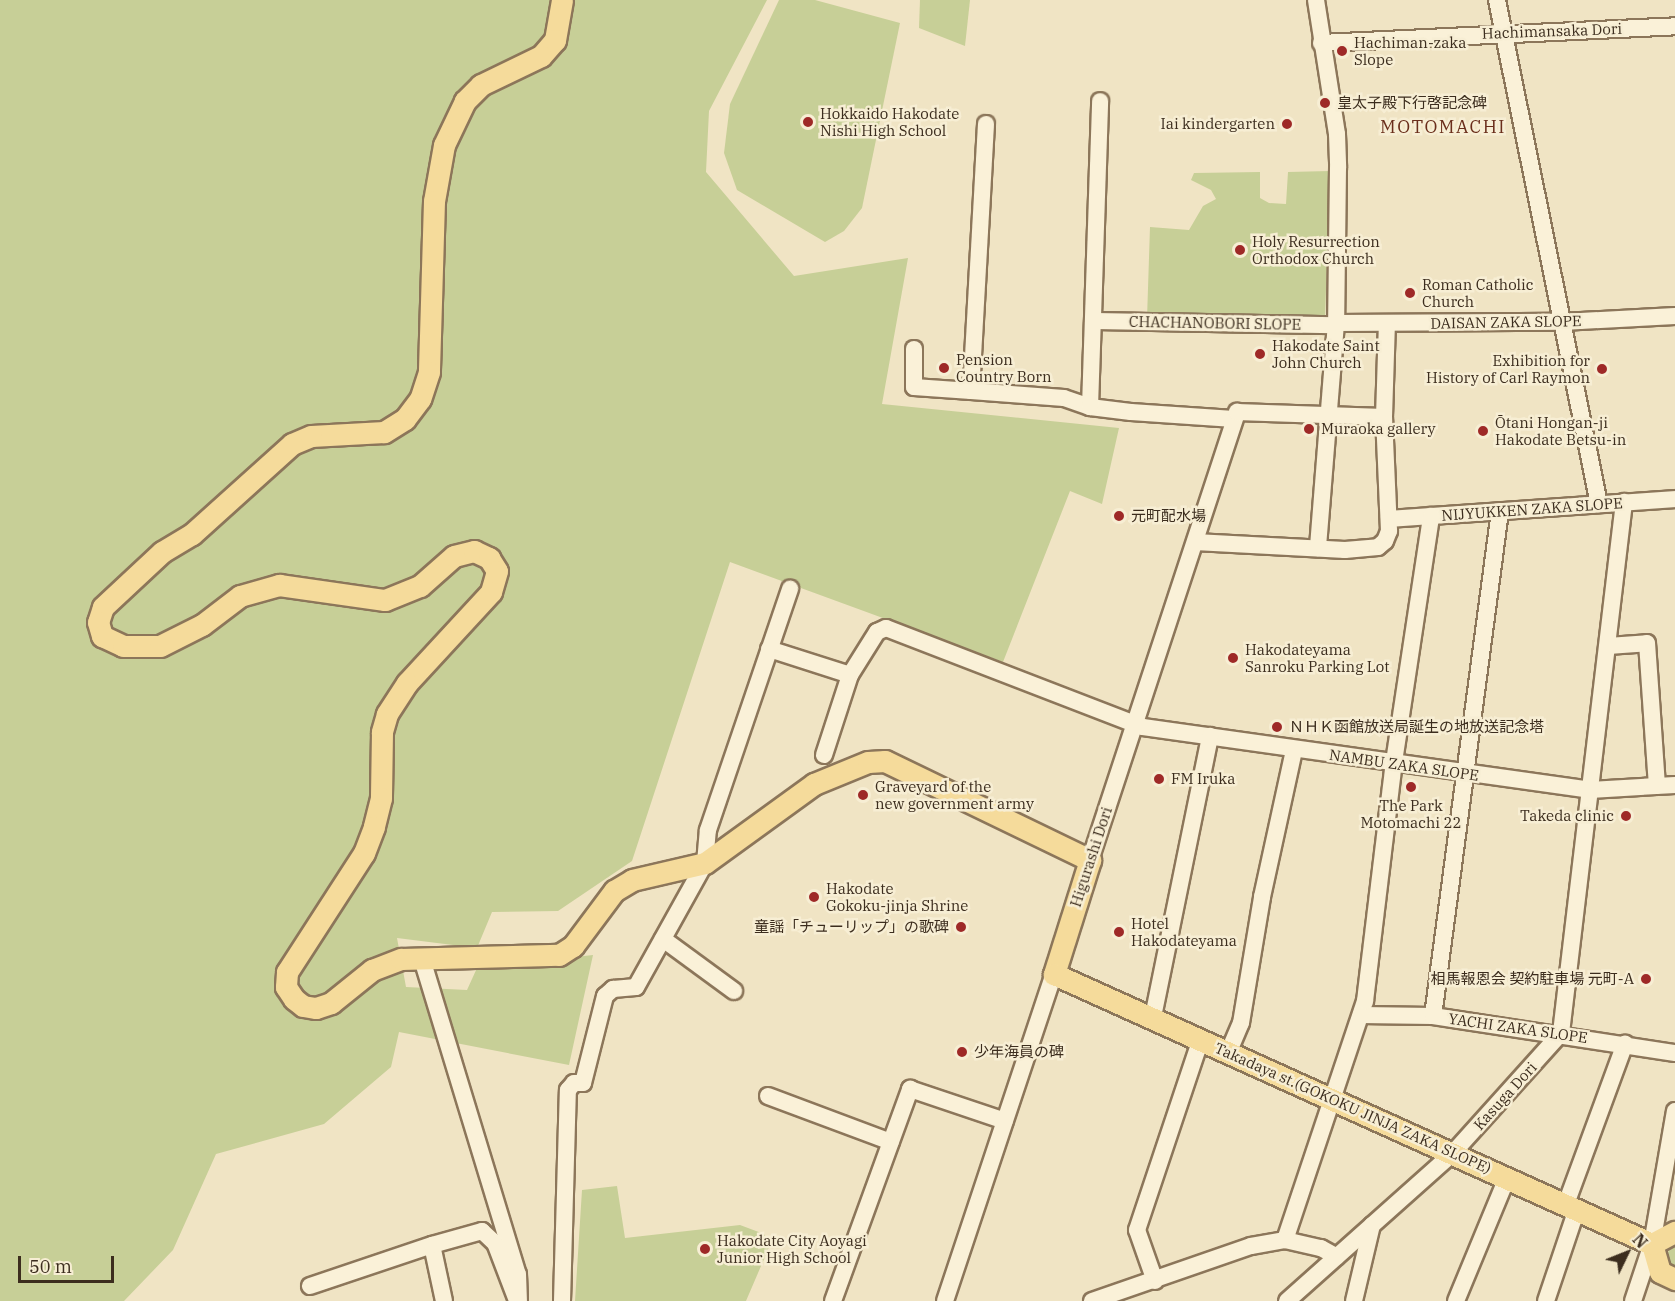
<!DOCTYPE html>
<meta charset="utf-8">
<style>
body{margin:0}
#map{position:relative;width:1675px;height:1301px;overflow:hidden;background:#f0e4c4;font-family:"IBM Plex Serif","Noto Sans JP",serif}
div>[style]{position:absolute}
.green>*{inset:0;background:#c7cf97}
.roads{filter:drop-shadow(2px 0 #8c765a) drop-shadow(-2px 0 #8c765a) drop-shadow(0 2px #8c765a) drop-shadow(0 -2px #8c765a)}
.minor>*{height:16px;margin:-8px;padding:0 8px;transform-origin:8px;border-radius:8px;background:#faf1d8}
.major>*{height:21px;margin:-10.5px;padding:0 10.5px;transform-origin:10.5px;border-radius:10.5px;background:#f5db9b}
.dots>*{width:16px;height:16px;translate:-50% -50%;box-sizing:border-box;border:3px solid #f7eed4;border-radius:50%}
span{translate:-50% -50%;white-space:nowrap;text-align:center;line-height:1.15;-webkit-text-stroke:5px #f7eed4;paint-order:stroke}
.street-label{font-size:15px;color:#3c2d1e}
.poi-label{font-size:15px;color:#3c2d1e}
.left{translate:0 -50%;text-align:left}
.right{translate:-100% -50%;text-align:right}
.quarter-label{font-size:18px;color:#6a2e1b;letter-spacing:1.5px}
.north{position:absolute;left:1597px;top:1223px;width:60px;height:60px;-webkit-text-stroke:4px #f7eed4;paint-order:stroke;rotate:47deg;font-size:16px;font-weight:700;line-height:24px;text-align:center;color:#3c2d1e}
.north::after{content:'';display:block;margin:auto;width:21px;height:27px;background:#3c2d1e;clip-path:polygon(50% 0,100% 100%,50% 72%,0 100%)}
.scale{position:absolute;left:18px;top:1256px;width:96px;height:27px;box-sizing:border-box;border:3px solid #3c2d1e;border-top:0;padding-left:8px;font-size:18px;line-height:21px;white-space:nowrap;color:#3c2d1e;-webkit-text-stroke:4px #f7eed4;paint-order:stroke}
</style>
<div id="map">
<div class="green">
<i style="clip-path:polygon(0 0,767px 0,709px 111px,706px 172px,794px 276px,908px 258px,882px 404px,1119px 428px,1102px 504px,1070px 491px,1003px 662px,730px 562px,632px 861px,558px 911px,492px 912px,477px 948px,397px 938px,406px 987px,467px 990px,477px 968px,593px 955px,569px 1065px,399px 1032px,391px 1067px,324px 1124px,216px 1154px,173px 1250px,124px 1301px,0 1301px)"></i>
<i style="clip-path:polygon(779px 0,815px 0,900px 23px,862px 208px,844px 231px,825px 242px,737px 190px,724px 153px,730px 104px)"></i>
<i style="clip-path:polygon(920px 0,970px 0,965px 46px,919px 28px)"></i>
<i style="clip-path:polygon(1330px 171px,1325px 319px,1147px 319px,1150px 227px,1189px 230px,1203px 206px,1216px 199px,1211px 190px,1191px 180px,1194px 173px,1260px 172px,1260px 198px,1269px 203px,1286px 204px,1288px 172px)"></i>
<i style="clip-path:polygon(617px 1186px,625px 1238px,740px 1225px,764px 1234px,770px 1245px,746px 1301px,575px 1301px,582px 1190px)"></i>
<i style="clip-path:polygon(1672px 1238px,1675px 1240px,1675px 1269px,1665px 1264px)"></i>
</div>
<div class="roads">
<div class="minor">
<i style="left:1316px;top:0;width:136px;rotate:81.1deg"></i>
<i style="left:1337px;top:134px;width:34px;rotate:88deg"></i>
<i style="left:1338px;top:168px;width:155px;rotate:90.7deg"></i>
<i style="left:1336px;top:323px;width:226px;rotate:94.6deg"></i>
<i style="left:1497px;top:0;width:514px;rotate:78.56deg"></i>
<i style="left:1321px;top:43px;width:354px;rotate:-2.7deg"></i>
<i style="left:986px;top:124px;width:267px;rotate:93.2deg"></i>
<i style="left:971px;top:391px;width:93px;rotate:4.3deg"></i>
<i style="left:1064px;top:398px;width:28px;rotate:19deg"></i>
<i style="left:1090px;top:407px;width:41px;rotate:7deg"></i>
<i style="left:1131px;top:412px;width:103px;rotate:3.9deg"></i>
<i style="left:1095px;top:321px;width:240px;rotate:1deg"></i>
<i style="left:1336px;top:323px;width:227px;rotate:-0.3deg"></i>
<i style="left:1563px;top:322px;width:112px;rotate:-3.1deg"></i>
<i style="left:914px;top:349px;width:38px;rotate:90deg"></i>
<i style="left:914px;top:387px;width:57px;rotate:4deg"></i>
<i style="left:1090px;top:407px;width:306px;rotate:-88.1deg"></i>
<i style="left:1389px;top:519px;width:287px;rotate:-4deg"></i>
<i style="left:1195px;top:542px;width:150px;rotate:3.1deg"></i>
<i style="left:1345px;top:550px;width:33px;rotate:-5deg"></i>
<i style="left:1378px;top:547px;width:9px;rotate:-41deg"></i>
<i style="left:1385px;top:541px;width:11px;rotate:-68deg"></i>
<i style="left:1389px;top:531px;width:114px;rotate:-92.5deg"></i>
<i style="left:1384px;top:417px;width:94px;rotate:-88.2deg"></i>
<i style="left:1608px;top:646px;width:39px;rotate:-4deg"></i>
<i style="left:1647px;top:643px;width:143px;rotate:86deg"></i>
<i style="left:769px;top:649px;width:85px;rotate:17.8deg"></i>
<i style="left:824px;top:755px;width:84px;rotate:-72deg"></i>
<i style="left:850px;top:675px;width:51px;rotate:-57.9deg"></i>
<i style="left:877px;top:632px;width:10px;rotate:-24deg"></i>
<i style="left:886px;top:628px;width:275px;rotate:21.1deg"></i>
<i style="left:1143px;top:727px;width:451px;rotate:8deg"></i>
<i style="left:1590px;top:790px;width:85px;rotate:-3.4deg"></i>
<i style="left:1090px;top:860px;width:472px;rotate:-71.8deg"></i>
<i style="left:1237px;top:412px;width:147px;rotate:1.9deg"></i>
<i style="left:663px;top:939px;width:88px;rotate:36.2deg"></i>
<i style="left:422px;top:959px;width:329px;rotate:73.1deg"></i>
<i style="left:518px;top:1274px;width:27px;rotate:88deg"></i>
<i style="left:1361px;top:1015px;width:72px;rotate:0.8deg"></i>
<i style="left:1433px;top:1016px;width:245px;rotate:8.7deg"></i>
<i style="left:1433px;top:1016px;width:509px;rotate:-82.44deg"></i>
<i style="left:1153px;top:1017px;width:287px;rotate:-78.5deg"></i>
<i style="left:1561px;top:1033px;width:535px;rotate:-83.23deg"></i>
<i style="left:1229px;top:1051px;width:30px;rotate:-67deg"></i>
<i style="left:1241px;top:1023px;width:128px;rotate:-80.5deg"></i>
<i style="left:1262px;top:897px;width:150px;rotate:-77.7deg"></i>
<i style="left:768px;top:1096px;width:131px;rotate:20.5deg"></i>
<i style="left:1566px;top:1204px;width:171px;rotate:-69.8deg"></i>
<i style="left:1285px;top:1240px;width:252px;rotate:-71.5deg"></i>
<i style="left:1365px;top:1001px;width:241px;rotate:-83.1deg"></i>
<i style="left:1394px;top:762px;width:249px;rotate:-81.4deg"></i>
<i style="left:1155px;top:1281px;width:54px;rotate:-109.4deg"></i>
<i style="left:1137px;top:1230px;width:201px;rotate:-71.5deg"></i>
<i style="left:310px;top:1286px;width:129px;rotate:-18.6deg"></i>
<i style="left:444px;top:1301px;width:57px;rotate:-102.1deg"></i>
<i style="left:432px;top:1245px;width:52px;rotate:-15.6deg"></i>
<i style="left:482px;top:1231px;width:18px;rotate:43deg"></i>
<i style="left:495px;top:1243px;width:59px;rotate:69.1deg"></i>
<i style="left:562px;top:1301px;width:211px;rotate:-88.4deg"></i>
<i style="left:568px;top:1090px;width:9px;rotate:-49deg"></i>
<i style="left:574px;top:1083px;width:9px"></i>
<i style="left:583px;top:1083px;width:90px;rotate:-75.8deg"></i>
<i style="left:605px;top:996px;width:11px;rotate:-41deg"></i>
<i style="left:613px;top:989px;width:23px;rotate:-5deg"></i>
<i style="left:636px;top:987px;width:142px;rotate:-60.9deg"></i>
<i style="left:705px;top:863px;width:33px;rotate:-85deg"></i>
<i style="left:708px;top:830px;width:255px;rotate:-71.2deg"></i>
<i style="left:833px;top:1301px;width:226px;rotate:-70deg"></i>
<i style="left:910px;top:1089px;width:100px;rotate:18.6deg"></i>
<i style="left:945px;top:1301px;width:345px;rotate:-71.6deg"></i>
<i style="left:1092px;top:1301px;width:168px;rotate:-19.1deg"></i>
<i style="left:1251px;top:1246px;width:35px;rotate:-10deg"></i>
<i style="left:1285px;top:1240px;width:37px;rotate:13deg"></i>
<i style="left:1321px;top:1248px;width:18px;rotate:29deg"></i>
<i style="left:1287px;top:1301px;width:222px;rotate:-41.7deg"></i>
<i style="left:1453px;top:1153px;width:161px;rotate:-48deg"></i>
<i style="left:1354px;top:1301px;width:78px;rotate:-76.7deg"></i>
<i style="left:1456px;top:1301px;width:133px;rotate:-67.5deg"></i>
<i style="left:1546px;top:1301px;width:97px;rotate:-71.4deg"></i>
<i style="left:1633px;top:1301px;width:60px;rotate:-71.6deg"></i>
<i style="left:1652px;top:1244px;width:135px;rotate:-80.2deg"></i>
</div>
<div class="major">
<i style="left:562px;top:0;width:41px;rotate:99.9deg"></i>
<i style="left:555px;top:40px;width:21px;rotate:131deg"></i>
<i style="left:541px;top:56px;width:67px;rotate:154.2deg"></i>
<i style="left:481px;top:85px;width:23px;rotate:135deg"></i>
<i style="left:465px;top:101px;width:49px;rotate:115.5deg"></i>
<i style="left:444px;top:145px;width:57px;rotate:100.1deg"></i>
<i style="left:434px;top:201px;width:171px;rotate:91.7deg"></i>
<i style="left:429px;top:372px;width:28px;rotate:108deg"></i>
<i style="left:420px;top:399px;width:25px;rotate:127deg"></i>
<i style="left:405px;top:419px;width:25px;rotate:148deg"></i>
<i style="left:384px;top:432px;width:73px;rotate:176.9deg"></i>
<i style="left:311px;top:436px;width:21px;rotate:157deg"></i>
<i style="left:292px;top:444px;width:135px;rotate:138deg"></i>
<i style="left:192px;top:534px;width:35px;rotate:149deg"></i>
<i style="left:162px;top:552px;width:81px;rotate:137deg"></i>
<i style="left:103px;top:607px;width:16px;rotate:108deg"></i>
<i style="left:98px;top:622px;width:15px;rotate:74deg"></i>
<i style="left:102px;top:636px;width:23px;rotate:25deg"></i>
<i style="left:123px;top:646px;width:37px"></i>
<i style="left:160px;top:646px;width:47px;rotate:-26.6deg"></i>
<i style="left:202px;top:625px;width:48px;rotate:-37.3deg"></i>
<i style="left:240px;top:596px;width:41px;rotate:-15.8deg"></i>
<i style="left:279px;top:585px;width:107px;rotate:8.1deg"></i>
<i style="left:385px;top:600px;width:38px;rotate:-22deg"></i>
<i style="left:420px;top:586px;width:45px;rotate:-41.4deg"></i>
<i style="left:454px;top:556px;width:21px;rotate:-14deg"></i>
<i style="left:474px;top:551px;width:17px;rotate:25deg"></i>
<i style="left:489px;top:558px;width:15px;rotate:58deg"></i>
<i style="left:497px;top:571px;width:22px;rotate:106deg"></i>
<i style="left:491px;top:592px;width:124px;rotate:132.7deg"></i>
<i style="left:407px;top:683px;width:37px;rotate:123deg"></i>
<i style="left:387px;top:714px;width:19px;rotate:106deg"></i>
<i style="left:382px;top:732px;width:66px;rotate:90.9deg"></i>
<i style="left:381px;top:798px;width:30px;rotate:104deg"></i>
<i style="left:374px;top:827px;width:28px;rotate:111deg"></i>
<i style="left:364px;top:853px;width:142px;rotate:122.9deg"></i>
<i style="left:287px;top:972px;width:15px;rotate:94deg"></i>
<i style="left:286px;top:987px;width:14px;rotate:56deg"></i>
<i style="left:294px;top:999px;width:11px;rotate:38deg"></i>
<i style="left:303px;top:1006px;width:13px;rotate:9deg"></i>
<i style="left:316px;top:1008px;width:16px;rotate:-18deg"></i>
<i style="left:331px;top:1003px;width:53px;rotate:-38.8deg"></i>
<i style="left:372px;top:970px;width:31px;rotate:-21deg"></i>
<i style="left:401px;top:959px;width:158px;rotate:-1.5deg"></i>
<i style="left:559px;top:955px;width:17px;rotate:-33deg"></i>
<i style="left:573px;top:946px;width:69px;rotate:-53.3deg"></i>
<i style="left:614px;top:891px;width:21px;rotate:-31deg"></i>
<i style="left:632px;top:880px;width:75px;rotate:-13.1deg"></i>
<i style="left:705px;top:863px;width:135px;rotate:-35.9deg"></i>
<i style="left:814px;top:784px;width:58px;rotate:-22.2deg"></i>
<i style="left:868px;top:762px;width:17px;rotate:-3deg"></i>
<i style="left:885px;top:761px;width:228px;rotate:25.8deg"></i>
<i style="left:1090px;top:860px;width:120px;rotate:107.5deg"></i>
<i style="left:1054px;top:974px;width:656px;rotate:24.3deg"></i>
<i style="left:1652px;top:1244px;width:29px;rotate:74deg"></i>
<i style="left:1660px;top:1272px;width:17px;rotate:25deg"></i>
<i style="left:1652px;top:1244px;width:26px;rotate:-28deg"></i>
</div>
</div>
<div class="dots">
<i style="left:1342px;top:51px;background:#9e2927"></i>
<i style="left:1325px;top:103px;background:#9e2927"></i>
<i style="left:808px;top:122px;background:#9e2927"></i>
<i style="left:1287px;top:124px;background:#9e2927"></i>
<i style="left:1240px;top:250px;background:#9e2927"></i>
<i style="left:1410px;top:293px;background:#9e2927"></i>
<i style="left:1260px;top:354px;background:#9e2927"></i>
<i style="left:944px;top:368px;background:#9e2927"></i>
<i style="left:1602px;top:369px;background:#9e2927"></i>
<i style="left:1309px;top:429px;background:#9e2927"></i>
<i style="left:1483px;top:431px;background:#9e2927"></i>
<i style="left:1119px;top:516px;background:#9e2927"></i>
<i style="left:1233px;top:658px;background:#9e2927"></i>
<i style="left:1277px;top:727px;background:#9e2927"></i>
<i style="left:1159px;top:779px;background:#9e2927"></i>
<i style="left:1411px;top:787px;background:#9e2927"></i>
<i style="left:863px;top:795px;background:#9e2927"></i>
<i style="left:1626px;top:816px;background:#9e2927"></i>
<i style="left:814px;top:897px;background:#9e2927"></i>
<i style="left:961px;top:927px;background:#9e2927"></i>
<i style="left:1119px;top:932px;background:#9e2927"></i>
<i style="left:1646px;top:979px;background:#9e2927"></i>
<i style="left:962px;top:1052px;background:#9e2927"></i>
<i style="left:705px;top:1249px;background:#9e2927"></i>
</div>
<div class="street-label">
<span style="left:1552px;top:31px;rotate:-2deg">Hachimansaka Dori</span>
<span style="left:1506px;top:322px;rotate:-1deg">DAISAN ZAKA SLOPE</span>
<span style="left:1215px;top:323px;rotate:1deg">CHACHANOBORI SLOPE</span>
<span style="left:1532px;top:509px;rotate:-4deg">NIJYUKKEN ZAKA SLOPE</span>
<span style="left:1404px;top:765px;rotate:8deg">NAMBU ZAKA SLOPE</span>
<span style="left:1091px;top:857px;rotate:-72deg">Higurashi Dori</span>
<span style="left:1518px;top:1028px;rotate:8deg">YACHI ZAKA SLOPE</span>
<span style="left:1505px;top:1096px;rotate:-48deg">Kasuga Dori</span>
<span style="left:1353px;top:1108px;rotate:24deg">Takadaya st.(GOKOKU JINJA ZAKA SLOPE)</span>
</div>
<div class="poi-label">
<span class="left" style="left:1354px;top:51px">Hachiman-zaka<br>Slope</span>
<span class="left" style="left:1337px;top:103px">皇太子殿下行啓記念碑</span>
<span class="left" style="left:820px;top:122px">Hokkaido Hakodate<br>Nishi High School</span>
<span class="right" style="left:1275px;top:124px">Iai kindergarten</span>
<span class="left" style="left:1252px;top:250px">Holy Resurrection<br>Orthodox Church</span>
<span class="left" style="left:1422px;top:293px">Roman Catholic<br>Church</span>
<span class="left" style="left:1272px;top:354px">Hakodate Saint<br>John Church</span>
<span class="left" style="left:956px;top:368px">Pension<br>Country Born</span>
<span class="right" style="left:1590px;top:369px">Exhibition for<br>History of Carl Raymon</span>
<span class="left" style="left:1495px;top:431px">Ōtani Hongan-ji<br>Hakodate Betsu-in</span>
<span class="left" style="left:1321px;top:429px">Muraoka gallery</span>
<span class="left" style="left:1131px;top:516px">元町配水場</span>
<span class="left" style="left:1245px;top:658px">Hakodateyama<br>Sanroku Parking Lot</span>
<span class="left" style="left:1289px;top:727px">ＮＨＫ函館放送局誕生の地放送記念塔</span>
<span class="left" style="left:1171px;top:779px">FM Iruka</span>
<span class="left" style="left:875px;top:795px">Graveyard of the<br>new government army</span>
<span style="left:1411px;top:814px">The Park<br>Motomachi 22</span>
<span class="right" style="left:1614px;top:816px">Takeda clinic</span>
<span class="left" style="left:826px;top:897px">Hakodate<br>Gokoku-jinja Shrine</span>
<span class="left" style="left:1131px;top:932px">Hotel<br>Hakodateyama</span>
<span class="right" style="left:949px;top:927px">童謡「チューリップ」の歌碑</span>
<span class="right" style="left:1634px;top:979px">相馬報恩会 契約駐車場 元町-A</span>
<span class="left" style="left:974px;top:1052px">少年海員の碑</span>
<span class="left" style="left:717px;top:1249px">Hakodate City Aoyagi<br>Junior High School</span>
</div>
<div class="quarter-label">
<span style="left:1443px;top:127px">MOTOMACHI</span>
</div>
<div class="north">N</div>
<div class="scale">50 m</div>
</div>
